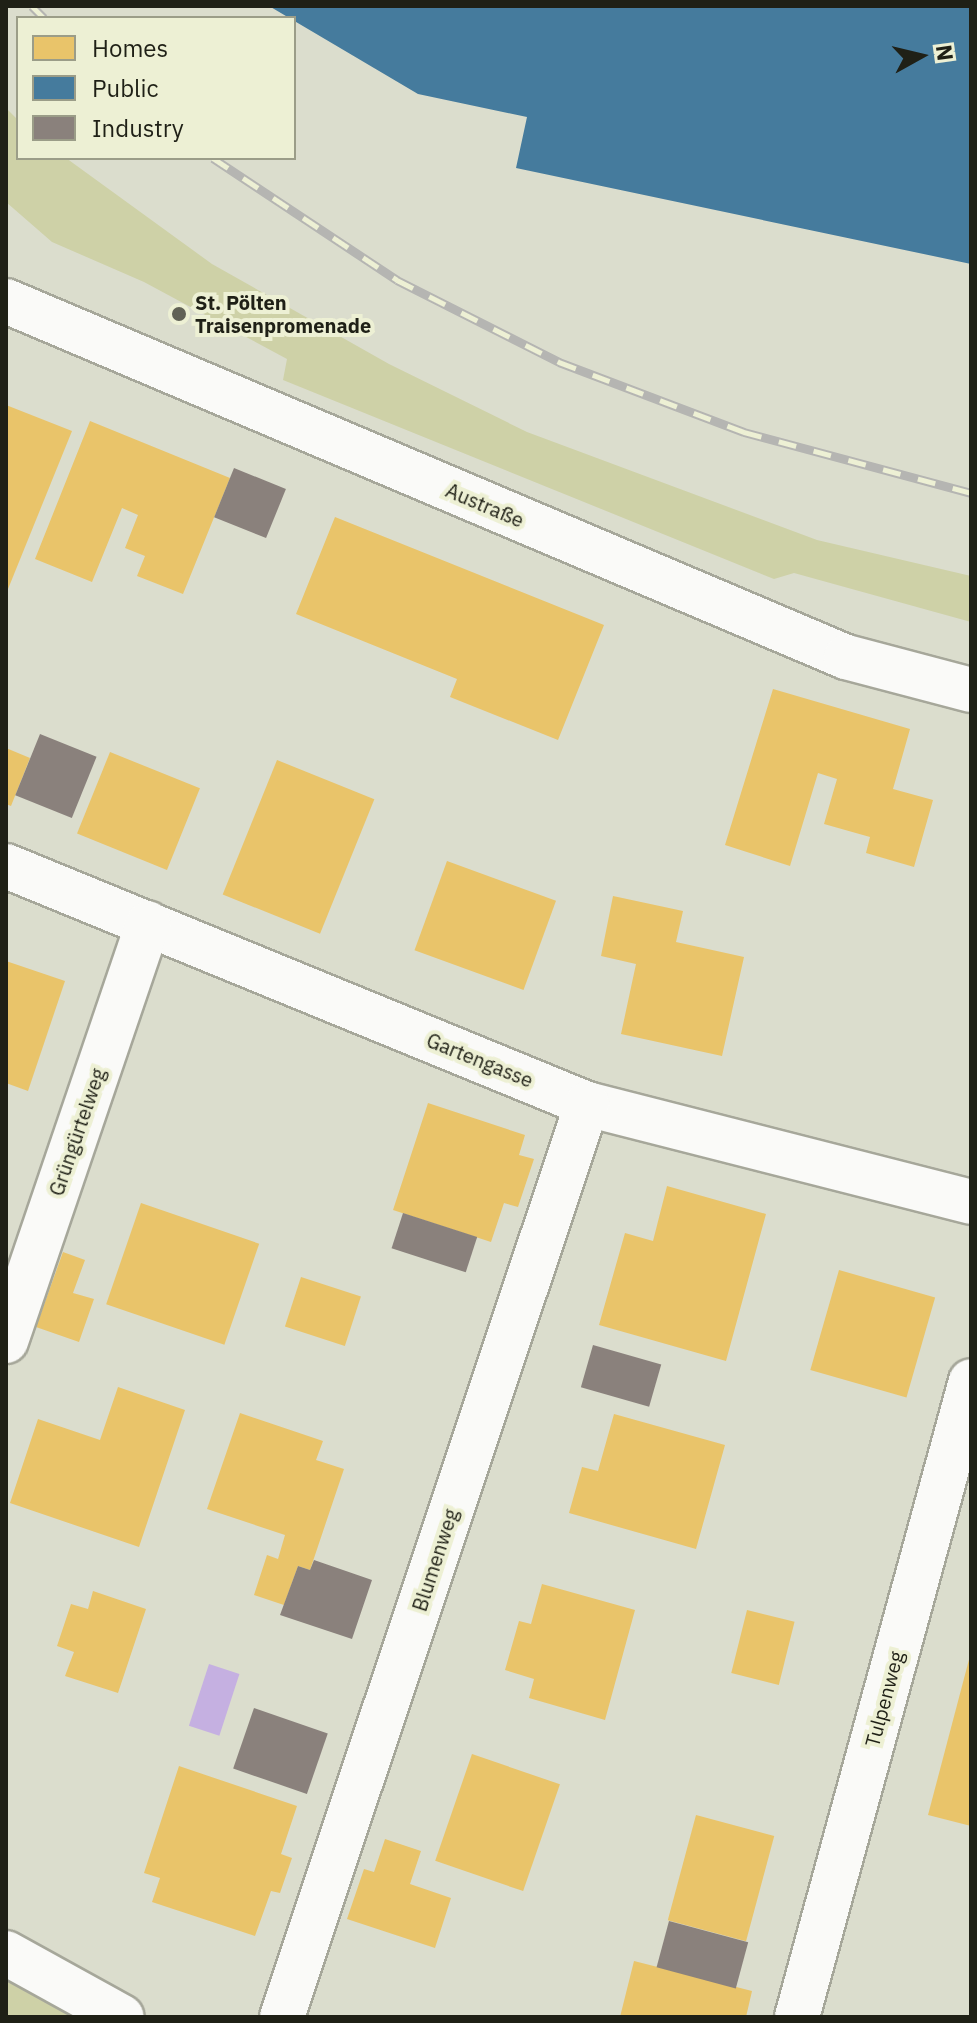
<!DOCTYPE html>
<meta charset="utf-8">
<style>
body{margin:0}
#map{position:relative;width:977px;height:2023px;overflow:hidden;background:#dbddcd;font-family:"IBM Plex Sans",sans-serif}
div>[style]{position:absolute}
.green>*{inset:0;background:#ced1a7}
.water>*{inset:0;background:#c5b0e1;transform-origin:0 0}
.homes>*{inset:0;background:#e9c46a;transform-origin:0 0}
.public>*{inset:0;background:#457b9d}
.industry>*{inset:0;background:#8a817c;transform-origin:0 0}
.roads{filter:drop-shadow(2px 0 #a6a79a) drop-shadow(-2px 0 #a6a79a) drop-shadow(0 2px #a6a79a) drop-shadow(0 -2px #a6a79a)}
.minor>*{height:44px;margin:-22px;padding:0 22px;transform-origin:22px;border-radius:22px;background:#fafaf8}
.rail>*{height:9px;margin-top:-4.5px;transform-origin:0;background:repeating-linear-gradient(90deg,#edf0d4 0 18px,#b5b5b2 0 36px);box-sizing:border-box;border-block:2px solid #b5b5b2}
.dots>*{width:22px;height:22px;translate:-50% -50%;box-sizing:border-box;border:4px solid #edf0d4;border-radius:50%}
span{translate:-50% -50%;white-space:nowrap;text-align:center;line-height:1.15;-webkit-text-stroke:8px #edf0d4;paint-order:stroke}
.poi-label{font-size:20px;color:#1f2016;font-weight:700}
.left{translate:0 -50%;text-align:left}
.street-label{font-size:20px;color:#1f2016}
.frame{position:absolute;inset:0;border:8px solid #1f2016;pointer-events:none}
.legend{position:absolute;left:16px;top:16px;width:280px;height:144px;box-sizing:border-box;background:#edf0d4;border:2px solid #9b9d88;margin:0;padding:10px 14px;list-style:none;font-size:24px;color:#1f2016}
.legend li{display:flex;align-items:center;gap:16px;height:40px}
.legend b{width:40px;border:2px solid #9b9d88}
.north{position:absolute;left:881px;top:16px;width:80px;height:80px;-webkit-text-stroke:6px #edf0d4;paint-order:stroke;rotate:82deg;font-size:22px;font-weight:700;line-height:32px;text-align:center;color:#1f2016}
.north::after{content:'';display:block;margin:auto;width:28px;height:36px;background:#1f2016;clip-path:polygon(50% 0,100% 100%,50% 72%,0 100%)}
</style>
<div id="map">
<div class="green">
<i style="clip-path:polygon(6px 108px,18px 120px,18px 158px,66px 158px,212px 264px,389px 364px,527px 432px,817px 540px,971px 576px,971px 622px,794px 573px,774px 579px,283px 380px,287px 359px,144px 282px,52px 242px,6px 202px)"></i>
<i style="clip-path:polygon(6px 1976px,85px 2017px,6px 2017px)"></i>
</div>
<div class="water">
<i style="left:209px;top:1664px;width:32px;height:65px;rotate:18deg"></i>
</div>
<div class="homes">
<i style="clip-path:polygon(6px 405px,72px 431px,6px 594px)"></i>
<i style="clip-path:polygon(90px 421px,230px 478px,183px 594px,137px 576px,145px 556px,125px 548px,138px 515px,122px 508px,92px 582px,35px 559px)"></i>
<i style="clip-path:polygon(335px 517px,604px 625px,558px 740px,450px 697px,457px 679px,296px 614px)"></i>
<i style="clip-path:polygon(773px 689px,910px 729px,893px 789px,933px 800px,914px 867px,866px 853px,870px 837px,824px 824px,837px 779px,818px 773px,790px 866px,725px 845px)"></i>
<i style="clip-path:polygon(6px 748px,30px 758px,11px 806px,6px 804px)"></i>
<i style="left:110px;top:752px;width:97px;height:88px;rotate:22deg"></i>
<i style="left:277px;top:760px;width:105px;height:145px;rotate:22deg"></i>
<i style="left:447px;top:861px;width:116px;height:95px;rotate:20deg"></i>
<i style="clip-path:polygon(613px 896px,683px 911px,676px 942px,744px 957px,722px 1056px,621px 1034px,636px 964px,601px 956px)"></i>
<i style="clip-path:polygon(6px 961px,65px 981px,28px 1091px,6px 1083px)"></i>
<i style="clip-path:polygon(428px 1103px,525px 1135px,519px 1155px,534px 1159px,518px 1207px,504px 1203px,491px 1242px,393px 1210px)"></i>
<i style="clip-path:polygon(667px 1186px,766px 1214px,726px 1361px,599px 1325px,625px 1233px,653px 1241px)"></i>
<i style="left:141px;top:1203px;width:125px;height:107px;rotate:19deg"></i>
<i style="clip-path:polygon(63px 1252px,85px 1260px,73px 1293px,94px 1299px,79px 1342px,36px 1327px)"></i>
<i style="left:839px;top:1270px;width:100px;height:104px;rotate:16deg"></i>
<i style="left:301px;top:1277px;width:63px;height:52px;rotate:18deg"></i>
<i style="clip-path:polygon(118px 1387px,185px 1410px,139px 1547px,10px 1503px,38px 1419px,100px 1440px)"></i>
<i style="clip-path:polygon(240px 1413px,323px 1441px,316px 1460px,344px 1469px,310px 1570px,298px 1566px,284px 1605px,254px 1595px,267px 1555px,278px 1559px,285px 1535px,207px 1509px)"></i>
<i style="clip-path:polygon(614px 1414px,725px 1445px,696px 1549px,569px 1513px,582px 1467px,598px 1471px)"></i>
<i style="clip-path:polygon(542px 1584px,635px 1610px,605px 1720px,529px 1698px,534px 1679px,505px 1670px,519px 1621px,531px 1624px)"></i>
<i style="clip-path:polygon(93px 1591px,146px 1609px,118px 1693px,65px 1676px,74px 1652px,57px 1646px,71px 1604px,88px 1609px)"></i>
<i style="left:747px;top:1610px;width:49px;height:65px;rotate:14deg"></i>
<i style="clip-path:polygon(971px 1652px,971px 1826px,928px 1815px)"></i>
<i style="left:472px;top:1754px;width:93px;height:113px;rotate:19deg"></i>
<i style="clip-path:polygon(179px 1766px,297px 1806px,281px 1854px,292px 1858px,280px 1893px,271px 1891px,255px 1936px,152px 1902px,160px 1878px,144px 1873px)"></i>
<i style="left:696px;top:1815px;width:81px;height:109px;rotate:15deg"></i>
<i style="clip-path:polygon(385px 1839px,421px 1851px,410px 1884px,451px 1898px,435px 1948px,347px 1919px,364px 1869px,374px 1872px)"></i>
<i style="clip-path:polygon(634px 1961px,752px 1991px,746px 2017px,620px 2017px)"></i>
</div>
<div class="public">
<i style="clip-path:polygon(269px 6px,971px 6px,971px 264px,516px 168px,527px 117px,418px 94px)"></i>
</div>
<div class="industry">
<i style="left:234px;top:468px;width:56px;height:53px;rotate:22deg"></i>
<i style="left:40px;top:734px;width:61px;height:66px;rotate:22deg"></i>
<i style="left:403px;top:1213px;width:78px;height:37px;rotate:18deg"></i>
<i style="left:593px;top:1345px;width:71px;height:44px;rotate:16deg"></i>
<i style="clip-path:polygon(314px 1560px,372px 1580px,352px 1639px,280px 1615px,298px 1566px,310px 1570px)"></i>
<i style="left:254px;top:1708px;width:78px;height:64px;rotate:19deg"></i>
<i style="left:669px;top:1921px;width:82px;height:48px;rotate:15deg"></i>
</div>
<div class="roads">
<div class="minor">
<i style="left:6px;top:301px;width:912px;rotate:22.97deg"></i>
<i style="left:846px;top:657px;width:129px;rotate:14.8deg"></i>
<i style="left:6px;top:866px;width:628px;rotate:22.28deg"></i>
<i style="left:587px;top:1104px;width:396px;rotate:14.3deg"></i>
<i style="left:6px;top:1341px;width:441px;rotate:-71.2deg"></i>
<i style="left:6px;top:1953px;width:132px;rotate:28.9deg"></i>
<i style="left:282px;top:2017px;width:963px;rotate:-71.53deg"></i>
<i style="left:797px;top:2017px;width:659px;rotate:-74.7deg"></i>
</div>
</div>
<div class="rail">
<i style="left:32px;top:6px;width:17px;rotate:45deg"></i>
<i style="left:213px;top:158px;width:221px;rotate:33.5deg"></i>
<i style="left:397px;top:280px;width:182px;rotate:26.8deg"></i>
<i style="left:559px;top:362px;width:198px;rotate:20.7deg"></i>
<i style="left:744px;top:432px;width:235px;rotate:15deg"></i>
</div>
<div class="dots">
<i style="left:179px;top:314px;background:#616256"></i>
</div>
<div class="poi-label">
<span class="left" style="left:195px;top:314px">St. Pölten<br>Traisenpromenade</span>
</div>
<div class="street-label">
<span style="left:485px;top:505px;rotate:23deg">Austraße</span>
<span style="left:480px;top:1060px;rotate:22deg">Gartengasse</span>
<span style="left:77px;top:1132px;rotate:-71deg">Grüngürtelweg</span>
<span style="left:435px;top:1560px;rotate:-72deg">Blumenweg</span>
<span style="left:884px;top:1699px;rotate:-75deg">Tulpenweg</span>
</div>
<div class="frame"></div>
<ul class="legend">
<li><b style="height:22px;background:#e9c46a"></b>Homes</li>
<li><b style="height:22px;background:#457b9d"></b>Public</li>
<li><b style="height:22px;background:#8a817c"></b>Industry</li>
</ul>
<div class="north">N</div>
</div>
